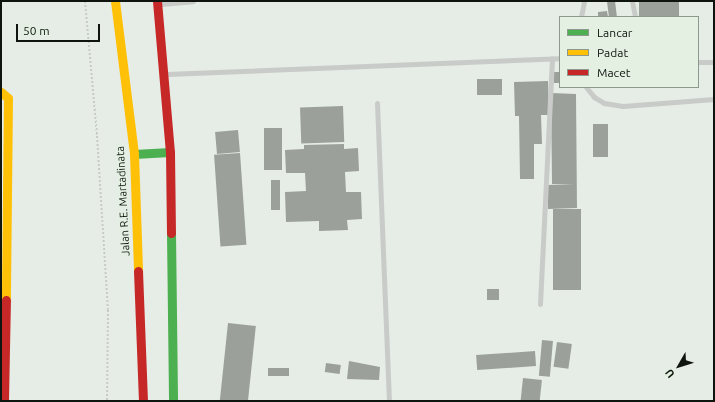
<!DOCTYPE html>
<style>
body{margin:0}
#map{position:relative;width:715px;height:402px;overflow:hidden;background:#e6ece6;font-family:Ubuntu,sans-serif}
div>[style]{position:absolute}
.building>*{inset:0;background:#9ba09b;transform-origin:0 0}
.path>*{height:2px;margin-top:-1px;transform-origin:0;background:repeating-linear-gradient(90deg,#c8cac8 0 2px,transparent 0 4px)}
.lane>*{height:5px;margin:-2.5px;padding:0 2.5px;transform-origin:2.5px;border-radius:2.5px;background:#c9cbc9}
.fast>*{height:9px;margin:-4.5px;padding:0 4.5px;transform-origin:4.5px;border-radius:4.5px;background:#4caf50}
.slow>*{height:9px;margin:-4.5px;padding:0 4.5px;transform-origin:4.5px;border-radius:4.5px;background:#ffc107}
.jam>*{height:9px;margin:-4.5px;padding:0 4.5px;transform-origin:4.5px;border-radius:4.5px;background:#c62828}
span{translate:-50% -50%;white-space:nowrap;text-align:center;line-height:1.15;-webkit-text-stroke:3.5px #e3f0e2;paint-order:stroke}
.street-label{font-size:11px;color:#10140f}
.frame{position:absolute;inset:0;border:2px solid #10140f;pointer-events:none}
.legend{position:absolute;left:559px;top:16px;width:140px;height:72px;box-sizing:border-box;background:#e3f0e2;border:1px solid #8f988e;margin:0;padding:5px 7px;list-style:none;font-size:12px;color:#10140f}
.legend li{display:flex;align-items:center;gap:8px;height:20px}
.legend b{width:20px;border:1px solid #8f988e}
.north{position:absolute;left:659px;top:346px;width:40px;height:40px;-webkit-text-stroke:3px #e3f0e2;paint-order:stroke;rotate:231deg;font-size:11px;font-weight:700;line-height:16px;text-align:center;color:#10140f}
.north::after{content:'';display:block;margin:auto;width:14px;height:18px;background:#10140f;clip-path:polygon(50% 0,100% 100%,50% 72%,0 100%)}
.scale{position:absolute;left:16px;top:24px;width:84px;height:18px;box-sizing:border-box;border:2px solid #10140f;border-top:0;padding-left:5px;font-size:12px;line-height:14px;white-space:nowrap;color:#10140f;-webkit-text-stroke:3px #e3f0e2;paint-order:stroke}
</style>
<div id="map">
<div class="building">
<i style="left:615px;top:1px;width:16px;height:8px;rotate:83deg"></i>
<i style="left:639px;top:1px;width:40px;height:15px"></i>
<i style="clip-path:polygon(607px 11px,608px 17px,598px 17px,598px 12px)"></i>
<i style="left:554px;top:72px;width:6px;height:11px"></i>
<i style="left:477px;top:79px;width:25px;height:16px"></i>
<i style="clip-path:polygon(548px 81px,549px 115px,541px 115px,542px 144px,534px 144px,534px 179px,520px 179px,519px 116px,515px 116px,514px 82px)"></i>
<i style="clip-path:polygon(551px 93px,576px 94px,577px 208px,548px 209px,548px 185px,574px 184px,552px 184px)"></i>
<i style="left:343px;top:106px;width:36px;height:43px;rotate:88deg"></i>
<i style="left:593px;top:124px;width:15px;height:33px"></i>
<i style="left:264px;top:128px;width:18px;height:42px"></i>
<i style="left:238px;top:130px;width:22px;height:23px;rotate:85deg"></i>
<i style="clip-path:polygon(344px 144px,344px 149px,358px 148px,359px 171px,345px 172px,346px 192px,361px 192px,362px 219px,347px 220px,348px 230px,319px 231px,319px 221px,286px 222px,285px 192px,306px 191px,305px 173px,286px 173px,285px 150px,304px 149px,304px 145px)"></i>
<i style="left:240px;top:153px;width:92px;height:26px;rotate:86deg"></i>
<i style="left:271px;top:180px;width:9px;height:30px"></i>
<i style="left:553px;top:209px;width:28px;height:81px"></i>
<i style="left:487px;top:289px;width:12px;height:11px"></i>
<i style="left:228px;top:323px;width:28px;height:78px;rotate:6deg"></i>
<i style="left:542px;top:340px;width:11px;height:36px;rotate:5deg"></i>
<i style="left:557px;top:342px;width:15px;height:25px;rotate:8deg"></i>
<i style="left:535px;top:351px;width:15px;height:59px;rotate:86deg"></i>
<i style="clip-path:polygon(349px 361px,380px 367px,379px 380px,347px 379px)"></i>
<i style="left:326px;top:363px;width:15px;height:9px;rotate:8deg"></i>
<i style="left:268px;top:368px;width:21px;height:8px"></i>
<i style="left:523px;top:378px;width:19px;height:23px;rotate:6deg"></i>
</div>
<div class="path">
<i style="left:85px;top:1px;width:136px;rotate:84.9deg"></i>
<i style="left:97px;top:136px;width:174px;rotate:86.4deg"></i>
<i style="left:108px;top:310px;width:91px;rotate:90.6deg"></i>
</div>
<div class="lane">
<i style="left:632px;top:1px;width:16px;rotate:79deg"></i>
<i style="left:161px;top:4px;width:32px;rotate:-5deg"></i>
<i style="left:581px;top:17px;width:16px;rotate:-79deg"></i>
<i style="left:698px;top:62px;width:16px"></i>
<i style="left:167px;top:74px;width:393px;rotate:-2.3deg"></i>
<i style="left:586px;top:87px;width:13px;rotate:51deg"></i>
<i style="left:594px;top:97px;width:12px;rotate:31deg"></i>
<i style="left:604px;top:103px;width:19px;rotate:9deg"></i>
<i style="left:623px;top:106px;width:91px;rotate:-4.4deg"></i>
<i style="left:377px;top:103px;width:298px;rotate:87.7deg"></i>
<i style="left:540px;top:304px;width:246px;rotate:-87.2deg"></i>
</div>
<div class="fast">
<i style="left:134px;top:154px;width:36px;rotate:-3deg"></i>
<i style="left:171px;top:233px;width:168px;rotate:89.3deg"></i>
</div>
<div class="slow">
<i style="left:115px;top:1px;width:154px;rotate:82.9deg"></i>
<i style="left:134px;top:154px;width:117px;rotate:88deg"></i>
<i style="left:1px;top:92px;width:9px;rotate:41deg"></i>
<i style="left:8px;top:98px;width:202px;rotate:90.6deg"></i>
</div>
<div class="jam">
<i style="left:157px;top:1px;width:152px;rotate:85.1deg"></i>
<i style="left:170px;top:152px;width:81px;rotate:89.3deg"></i>
<i style="left:138px;top:271px;width:130px;rotate:87.8deg"></i>
<i style="left:4px;top:401px;width:101px;rotate:-88.9deg"></i>
</div>
<div class="street-label">
<span style="left:123px;top:201px;rotate:-93deg">Jalan R.E. Martadinata</span>
</div>
<div class="frame"></div>
<ul class="legend">
<li><b style="height:5px;background:#4caf50"></b>Lancar</li>
<li><b style="height:5px;background:#ffc107"></b>Padat</li>
<li><b style="height:5px;background:#c62828"></b>Macet</li>
</ul>
<div class="north">U</div>
<div class="scale">50 m</div>
</div>
